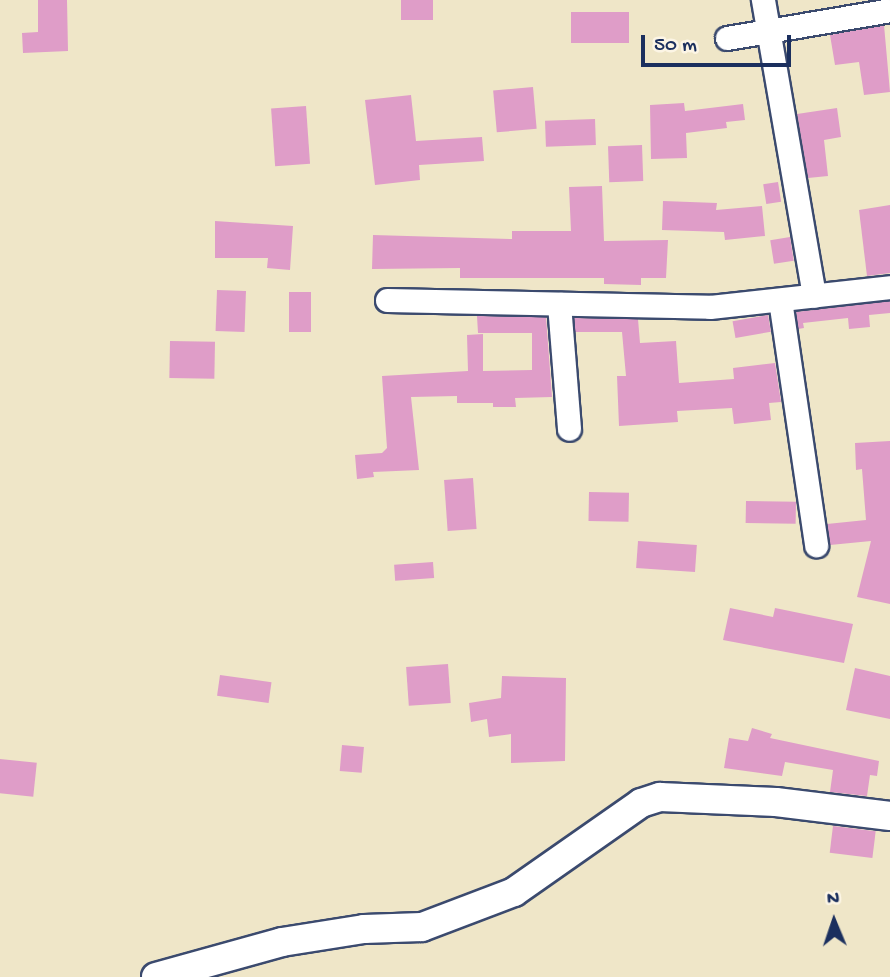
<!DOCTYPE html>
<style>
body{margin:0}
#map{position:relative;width:890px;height:977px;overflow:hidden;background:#efe6c8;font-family:"Gochi Hand",sans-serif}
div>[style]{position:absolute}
.building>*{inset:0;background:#df9dc8;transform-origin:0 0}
.roads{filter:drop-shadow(2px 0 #3b4a6e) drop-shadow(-2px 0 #3b4a6e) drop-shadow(0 2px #3b4a6e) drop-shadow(0 -2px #3b4a6e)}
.minor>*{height:23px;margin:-11.5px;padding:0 11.5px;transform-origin:11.5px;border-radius:11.5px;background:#fff}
.tertiary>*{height:28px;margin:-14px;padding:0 14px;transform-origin:14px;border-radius:14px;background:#fff}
span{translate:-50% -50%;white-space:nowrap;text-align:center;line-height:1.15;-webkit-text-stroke:7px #fcf5e5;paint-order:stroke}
.north{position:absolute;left:799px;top:886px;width:70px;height:70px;-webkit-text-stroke:5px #fcf5e5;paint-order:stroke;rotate:358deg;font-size:19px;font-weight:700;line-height:28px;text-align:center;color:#1b2f5e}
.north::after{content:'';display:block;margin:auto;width:24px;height:32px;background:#1b2f5e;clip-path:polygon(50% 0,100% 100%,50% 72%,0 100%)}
.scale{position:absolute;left:641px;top:35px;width:150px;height:32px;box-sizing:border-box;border:4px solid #1b2f5e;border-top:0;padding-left:9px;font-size:21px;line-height:24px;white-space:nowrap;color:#1b2f5e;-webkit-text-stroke:5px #fcf5e5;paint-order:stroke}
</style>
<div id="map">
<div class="building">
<i style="clip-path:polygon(38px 0,67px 0,68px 51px,23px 53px,22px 33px,38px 32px)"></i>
<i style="left:401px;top:0;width:32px;height:20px"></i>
<i style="left:629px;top:12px;width:31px;height:58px;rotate:90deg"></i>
<i style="clip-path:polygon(884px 25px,890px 92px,864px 95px,859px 62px,835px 65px,830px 35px)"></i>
<i style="left:533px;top:87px;width:42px;height:40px;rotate:85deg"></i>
<i style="clip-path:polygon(411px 95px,416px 141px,482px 137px,484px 161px,419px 165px,420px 180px,375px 185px,365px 100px)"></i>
<i style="clip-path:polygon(684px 103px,685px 111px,743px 104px,745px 120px,726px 122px,727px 128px,686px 133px,687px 158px,651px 159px,650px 105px)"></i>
<i style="left:306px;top:106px;width:58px;height:35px;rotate:86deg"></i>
<i style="clip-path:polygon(837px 108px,841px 137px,824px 140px,828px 176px,808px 178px,797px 114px)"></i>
<i style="left:595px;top:119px;width:26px;height:50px;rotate:88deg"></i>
<i style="left:642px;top:145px;width:36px;height:34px;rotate:88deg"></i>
<i style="left:778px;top:182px;width:20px;height:15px;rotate:81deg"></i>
<i style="clip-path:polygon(602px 186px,604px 241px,668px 240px,666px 278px,641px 278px,641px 285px,604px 284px,604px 278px,460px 278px,460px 268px,372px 269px,373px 235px,512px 239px,512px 231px,571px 231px,569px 187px)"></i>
<i style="clip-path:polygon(663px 201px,717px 203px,716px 210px,762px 206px,765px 236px,725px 240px,724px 232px,662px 230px)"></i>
<i style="clip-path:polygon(890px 205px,890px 273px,867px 276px,859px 210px)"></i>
<i style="clip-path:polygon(215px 221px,293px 226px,290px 270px,267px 268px,268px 258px,215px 258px)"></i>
<i style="left:790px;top:237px;width:24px;height:20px;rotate:81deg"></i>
<i style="left:217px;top:290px;width:29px;height:41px;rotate:2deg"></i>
<i style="left:289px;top:292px;width:22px;height:40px"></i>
<i style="clip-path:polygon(890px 301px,890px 313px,869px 315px,870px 327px,849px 329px,848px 318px,803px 323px,804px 328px,798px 329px,796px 312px)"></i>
<i style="left:768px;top:315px;width:17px;height:36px;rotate:80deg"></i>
<i style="clip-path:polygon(477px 316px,546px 317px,552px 397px,515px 398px,516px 407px,493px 407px,493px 403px,457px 403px,457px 396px,411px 397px,419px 470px,373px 472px,374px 477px,357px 479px,355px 455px,382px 453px,387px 448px,382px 376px,468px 371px,467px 335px,483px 334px,483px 371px,532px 370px,532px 333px,478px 333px)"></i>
<i style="clip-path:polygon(574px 318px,638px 319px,640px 343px,676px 341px,679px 383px,734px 379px,733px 368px,775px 363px,781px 402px,769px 403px,771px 420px,734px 424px,732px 408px,677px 411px,678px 422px,619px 426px,617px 376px,626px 376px,622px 332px,575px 332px)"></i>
<i style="left:170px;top:341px;width:45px;height:37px;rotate:1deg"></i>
<i style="clip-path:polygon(890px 441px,890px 604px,857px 597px,871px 541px,830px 545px,827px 524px,866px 520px,862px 469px,856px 470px,855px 443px)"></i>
<i style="left:473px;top:478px;width:51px;height:29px;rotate:86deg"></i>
<i style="left:589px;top:492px;width:40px;height:29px;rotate:1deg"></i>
<i style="left:746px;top:501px;width:50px;height:22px;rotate:1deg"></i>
<i style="left:638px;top:541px;width:59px;height:27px;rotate:4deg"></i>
<i style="left:433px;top:562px;width:16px;height:39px;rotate:86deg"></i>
<i style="clip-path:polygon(730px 608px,773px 617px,775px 608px,853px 624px,844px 663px,723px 640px)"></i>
<i style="left:448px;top:664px;width:39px;height:42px;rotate:86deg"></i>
<i style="clip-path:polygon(855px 668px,890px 676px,890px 719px,846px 710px)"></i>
<i style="left:220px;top:675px;width:52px;height:21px;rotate:8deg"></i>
<i style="clip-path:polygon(502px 676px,566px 678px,565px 761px,511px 763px,511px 734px,489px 737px,487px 719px,471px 722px,469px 703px,501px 698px)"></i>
<i style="clip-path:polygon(752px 728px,772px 734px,770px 738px,879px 761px,877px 776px,870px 775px,867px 796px,830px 792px,833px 770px,785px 762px,782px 776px,724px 768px,729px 738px,748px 741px)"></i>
<i style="left:342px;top:745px;width:22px;height:26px;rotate:5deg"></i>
<i style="left:0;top:759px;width:37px;height:34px;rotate:6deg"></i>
<i style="left:833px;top:826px;width:43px;height:27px;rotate:7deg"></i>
</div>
<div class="roads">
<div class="minor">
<i style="left:763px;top:0;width:300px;rotate:80.2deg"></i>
<i style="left:727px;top:38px;width:165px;rotate:-9.7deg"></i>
<i style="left:387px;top:300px;width:323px;rotate:1.2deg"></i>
<i style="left:710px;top:307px;width:181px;rotate:-6.3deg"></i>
<i style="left:780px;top:300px;width:248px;rotate:81.6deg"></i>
<i style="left:559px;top:304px;width:125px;rotate:85.4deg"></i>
</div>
<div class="tertiary">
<i style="left:156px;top:977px;width:131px;rotate:-15.5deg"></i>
<i style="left:282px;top:942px;width:83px;rotate:-9deg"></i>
<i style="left:364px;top:929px;width:58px;rotate:-2deg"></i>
<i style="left:422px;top:927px;width:98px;rotate:-20.8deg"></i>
<i style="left:514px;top:892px;width:155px;rotate:-35deg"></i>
<i style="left:641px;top:803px;width:20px;rotate:-18deg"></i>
<i style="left:660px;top:797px;width:116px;rotate:2.5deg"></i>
<i style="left:776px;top:802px;width:115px;rotate:7deg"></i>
</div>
</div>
<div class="north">N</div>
<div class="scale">50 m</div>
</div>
